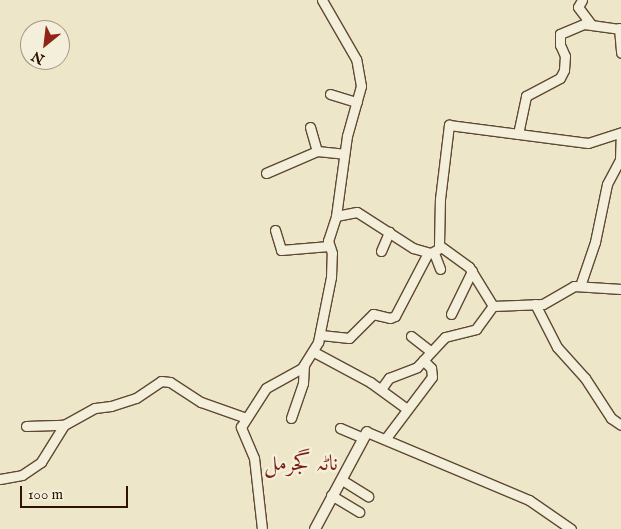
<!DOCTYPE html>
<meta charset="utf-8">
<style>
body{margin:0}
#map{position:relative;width:621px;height:529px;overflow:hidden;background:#eee6c8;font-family:"IM FELL English",Amiri,serif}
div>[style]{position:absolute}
.roads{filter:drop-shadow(1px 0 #5f4832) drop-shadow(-1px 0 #5f4832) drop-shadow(0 1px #5f4832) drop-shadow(0 -1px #5f4832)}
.minor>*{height:9px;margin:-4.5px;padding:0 4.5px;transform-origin:4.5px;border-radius:4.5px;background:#f4efdb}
.tertiary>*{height:10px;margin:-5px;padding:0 5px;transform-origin:5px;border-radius:5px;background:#f4efdb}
span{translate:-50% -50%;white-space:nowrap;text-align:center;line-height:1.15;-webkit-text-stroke:5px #f4efdb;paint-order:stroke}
.quarter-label{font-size:22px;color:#7a1f14}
.north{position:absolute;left:20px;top:20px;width:50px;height:50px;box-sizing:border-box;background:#f4efdb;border:1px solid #a59783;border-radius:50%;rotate:209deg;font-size:14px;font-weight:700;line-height:20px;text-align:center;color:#2f1300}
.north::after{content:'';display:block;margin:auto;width:18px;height:22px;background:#8f2418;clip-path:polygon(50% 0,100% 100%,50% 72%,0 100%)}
.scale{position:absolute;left:20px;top:486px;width:108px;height:22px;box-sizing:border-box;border:2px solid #2f1300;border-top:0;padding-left:6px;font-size:15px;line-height:18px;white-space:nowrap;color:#2f1300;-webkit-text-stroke:4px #f4efdb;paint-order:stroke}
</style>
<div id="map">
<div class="roads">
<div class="minor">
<i style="left:582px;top:0;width:8px;rotate:120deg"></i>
<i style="left:578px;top:7px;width:21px;rotate:53deg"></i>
<i style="left:619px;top:28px;width:25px;rotate:85deg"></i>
<i style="left:330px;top:94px;width:28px;rotate:17deg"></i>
<i style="left:310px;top:127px;width:25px;rotate:74deg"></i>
<i style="left:518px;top:134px;width:39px;rotate:-78deg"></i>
<i style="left:526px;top:96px;width:38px;rotate:-28deg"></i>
<i style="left:560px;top:78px;width:9px;rotate:-63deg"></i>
<i style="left:564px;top:70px;width:14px;rotate:-86deg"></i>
<i style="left:565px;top:56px;width:12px;rotate:-114deg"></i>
<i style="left:560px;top:45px;width:11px;rotate:-90deg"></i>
<i style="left:560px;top:34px;width:26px;rotate:-23deg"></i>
<i style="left:584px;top:24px;width:37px;rotate:8deg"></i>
<i style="left:620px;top:159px;width:25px;rotate:-88deg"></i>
<i style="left:266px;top:173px;width:56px;rotate:-23.3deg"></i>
<i style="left:317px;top:151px;width:27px;rotate:6deg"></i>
<i style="left:336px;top:216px;width:21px;rotate:-11deg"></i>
<i style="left:357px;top:212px;width:67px;rotate:32.7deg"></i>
<i style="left:413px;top:248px;width:19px;rotate:16deg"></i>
<i style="left:431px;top:253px;width:10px;rotate:-29deg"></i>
<i style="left:275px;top:230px;width:21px;rotate:73deg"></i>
<i style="left:281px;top:250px;width:48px;rotate:-4.8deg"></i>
<i style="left:381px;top:251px;width:21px;rotate:-67deg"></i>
<i style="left:434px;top:253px;width:17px;rotate:69deg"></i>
<i style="left:580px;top:286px;width:46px;rotate:-71.2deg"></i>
<i style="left:595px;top:242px;width:59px;rotate:-78.3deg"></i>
<i style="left:607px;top:184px;width:30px;rotate:-62deg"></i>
<i style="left:535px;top:304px;width:48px;rotate:62.9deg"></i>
<i style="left:557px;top:347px;width:42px;rotate:47.9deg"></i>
<i style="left:585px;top:378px;width:48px;rotate:57deg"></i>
<i style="left:611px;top:418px;width:12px;rotate:35deg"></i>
<i style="left:493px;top:306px;width:46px;rotate:-121.6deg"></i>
<i style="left:469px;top:267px;width:37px;rotate:-144deg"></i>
<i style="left:439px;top:245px;width:46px;rotate:-88.8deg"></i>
<i style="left:440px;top:199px;width:75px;rotate:-83.1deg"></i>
<i style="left:449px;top:125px;width:140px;rotate:7.4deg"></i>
<i style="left:588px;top:143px;width:35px;rotate:-18deg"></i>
<i style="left:451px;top:314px;width:48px;rotate:-64deg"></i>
<i style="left:321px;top:335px;width:28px;rotate:6deg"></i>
<i style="left:349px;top:338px;width:34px;rotate:-45deg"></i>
<i style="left:373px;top:314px;width:17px;rotate:13deg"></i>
<i style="left:390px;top:318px;width:5px;rotate:-22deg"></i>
<i style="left:395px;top:316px;width:71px;rotate:-62.4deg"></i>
<i style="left:411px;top:336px;width:24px;rotate:38deg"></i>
<i style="left:314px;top:352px;width:64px;rotate:28.2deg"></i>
<i style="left:370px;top:382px;width:46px;rotate:36.1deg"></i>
<i style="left:381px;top:389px;width:14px;rotate:-54deg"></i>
<i style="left:389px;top:378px;width:30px;rotate:-21deg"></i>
<i style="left:417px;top:367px;width:41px;rotate:-47deg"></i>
<i style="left:445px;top:337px;width:32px;rotate:-14deg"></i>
<i style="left:476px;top:329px;width:29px;rotate:-54deg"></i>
<i style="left:493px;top:306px;width:50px;rotate:-2.3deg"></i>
<i style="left:543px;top:304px;width:36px;rotate:-30deg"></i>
<i style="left:574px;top:286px;width:47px;rotate:3.7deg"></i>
<i style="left:291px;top:418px;width:37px;rotate:-71deg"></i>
<i style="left:303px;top:383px;width:17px;rotate:-87deg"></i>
<i style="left:26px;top:426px;width:38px;rotate:-2deg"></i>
<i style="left:340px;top:428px;width:25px;rotate:23deg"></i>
<i style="left:367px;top:432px;width:176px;rotate:22.8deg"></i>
<i style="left:529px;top:500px;width:51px;rotate:34.6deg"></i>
<i style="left:386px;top:438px;width:76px;rotate:-53deg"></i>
<i style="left:432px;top:377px;width:9px;rotate:-96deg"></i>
<i style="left:431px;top:368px;width:11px;rotate:-135deg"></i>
<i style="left:0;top:479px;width:22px;rotate:-10deg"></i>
<i style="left:22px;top:475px;width:23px;rotate:-34deg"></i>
<i style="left:41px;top:462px;width:44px;rotate:-58.1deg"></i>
<i style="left:64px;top:425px;width:35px;rotate:-29deg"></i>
<i style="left:95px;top:408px;width:16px;rotate:-7deg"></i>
<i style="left:111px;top:406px;width:26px;rotate:-18deg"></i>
<i style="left:136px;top:398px;width:30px;rotate:-34deg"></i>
<i style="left:161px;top:381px;width:9px;rotate:6deg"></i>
<i style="left:170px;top:382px;width:37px;rotate:33deg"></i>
<i style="left:201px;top:402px;width:48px;rotate:19.6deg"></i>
<i style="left:342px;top:480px;width:31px;rotate:32deg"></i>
<i style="left:331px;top:495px;width:33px;rotate:31deg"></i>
<i style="left:262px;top:529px;width:71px;rotate:-96.4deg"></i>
<i style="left:254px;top:458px;width:34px;rotate:-113deg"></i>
<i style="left:241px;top:427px;width:46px;rotate:-57.3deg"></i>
<i style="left:266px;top:388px;width:41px;rotate:-29.1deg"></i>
<i style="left:302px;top:368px;width:31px;rotate:-58deg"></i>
<i style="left:318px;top:342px;width:66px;rotate:-78.7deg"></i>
<i style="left:331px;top:277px;width:24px;rotate:-88deg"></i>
<i style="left:332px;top:253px;width:13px;rotate:-108deg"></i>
<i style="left:328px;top:241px;width:26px;rotate:-72deg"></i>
<i style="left:336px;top:216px;width:81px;rotate:-82.2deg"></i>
<i style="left:347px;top:136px;width:52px;rotate:-74.4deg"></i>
<i style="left:361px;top:86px;width:27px;rotate:-100deg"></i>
<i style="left:356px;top:59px;width:68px;rotate:-120deg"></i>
</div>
<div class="tertiary">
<i style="left:315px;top:529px;width:110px;rotate:-61.8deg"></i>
</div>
</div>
<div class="quarter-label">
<span style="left:301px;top:465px">ناٹہ گجرمل</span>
</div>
<div class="north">N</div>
<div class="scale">100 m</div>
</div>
